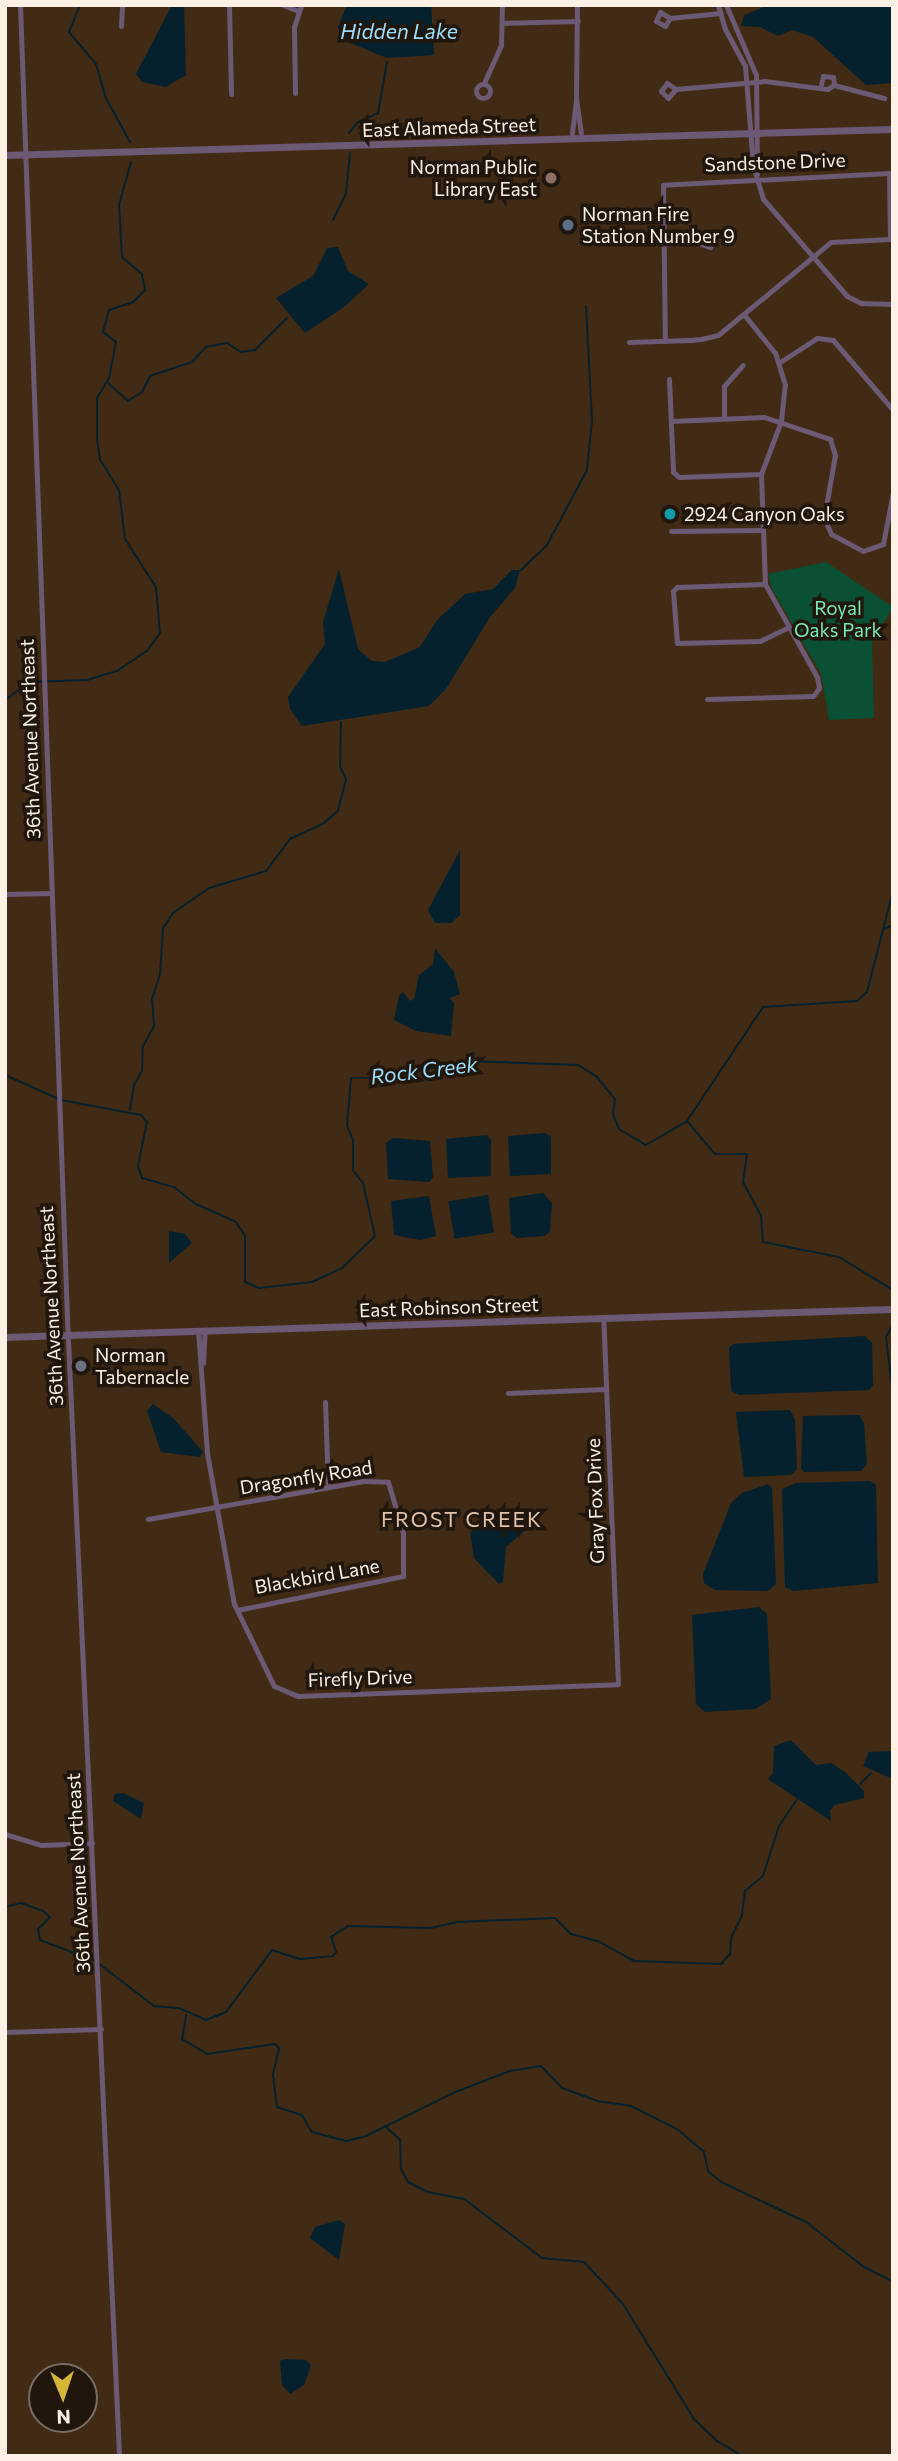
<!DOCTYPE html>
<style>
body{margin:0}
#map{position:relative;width:898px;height:2461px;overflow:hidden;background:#412b15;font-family:Commissioner,sans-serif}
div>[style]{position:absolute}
.green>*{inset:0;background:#0a5034}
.water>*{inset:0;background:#04212d;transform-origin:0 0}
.stream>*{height:2px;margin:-1px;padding:0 1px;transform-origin:1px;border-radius:1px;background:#04212d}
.minor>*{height:5px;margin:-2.5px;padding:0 2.5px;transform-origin:2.5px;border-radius:2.5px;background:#6c5974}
.minor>.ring{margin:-2.5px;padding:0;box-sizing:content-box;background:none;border:5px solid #6c5974;border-radius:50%}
.tertiary>*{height:7px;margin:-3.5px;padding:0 3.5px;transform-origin:3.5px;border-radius:3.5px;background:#6c5974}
.dots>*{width:19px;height:19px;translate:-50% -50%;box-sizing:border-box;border:4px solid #20160c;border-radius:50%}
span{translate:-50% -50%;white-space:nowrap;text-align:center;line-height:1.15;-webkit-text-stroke:7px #20160c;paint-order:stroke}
.street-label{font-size:19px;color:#fdf1e6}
.poi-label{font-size:19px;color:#fdf1e6}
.right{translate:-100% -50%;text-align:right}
.left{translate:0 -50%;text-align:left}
.park-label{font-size:19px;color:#76ebb3}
.water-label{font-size:21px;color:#9cdefe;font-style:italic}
.neighbourhood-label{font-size:21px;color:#dfc2a9;letter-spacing:2px}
.frame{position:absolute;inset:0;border:7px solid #fdf1e6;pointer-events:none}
.north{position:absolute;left:28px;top:2363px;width:70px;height:70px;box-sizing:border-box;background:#20160c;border:2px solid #786e63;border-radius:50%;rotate:178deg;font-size:19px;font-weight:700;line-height:28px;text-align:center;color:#fdf1e6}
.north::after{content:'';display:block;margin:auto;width:24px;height:32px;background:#d5b535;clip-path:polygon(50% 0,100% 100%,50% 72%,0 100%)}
</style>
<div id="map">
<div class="green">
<i style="clip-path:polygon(826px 562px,893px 607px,872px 643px,874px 718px,829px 720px,821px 674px,771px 587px,768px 574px)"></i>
</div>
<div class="water">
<i style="clip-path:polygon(172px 5px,184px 5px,186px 75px,166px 87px,142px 82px,136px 74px)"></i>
<i style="clip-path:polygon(347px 5px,431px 5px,434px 55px,387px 58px,341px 39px,338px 27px)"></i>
<i style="clip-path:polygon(769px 5px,893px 5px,893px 83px,866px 85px,813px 37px,792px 30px,778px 36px,760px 27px,741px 26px,744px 15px)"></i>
<i style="clip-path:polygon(338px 247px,348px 271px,369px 284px,344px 307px,305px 333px,276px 298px,313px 276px,327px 248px)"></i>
<i style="clip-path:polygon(339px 569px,358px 649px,372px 661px,385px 662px,420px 647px,437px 620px,465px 594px,493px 589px,512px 570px,520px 570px,515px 588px,490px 617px,446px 689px,429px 706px,302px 726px,290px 709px,288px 697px,325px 644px,323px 622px)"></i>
<i style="clip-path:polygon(460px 850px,460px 915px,451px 923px,435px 923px,428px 910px)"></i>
<i style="clip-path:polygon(435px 948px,454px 972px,460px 994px,450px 998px,454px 1003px,451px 1036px,416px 1031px,394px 1020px,399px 996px,403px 992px,410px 1001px,414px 999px,419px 975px,433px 964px)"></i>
<i style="clip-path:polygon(545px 1133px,551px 1137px,551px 1174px,510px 1176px,508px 1136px)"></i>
<i style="clip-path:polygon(487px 1135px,491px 1140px,491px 1176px,448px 1178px,446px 1139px)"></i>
<i style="clip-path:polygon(393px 1138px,430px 1141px,433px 1177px,429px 1182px,388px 1179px,386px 1143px)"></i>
<i style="clip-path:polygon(543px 1193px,552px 1203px,550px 1231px,545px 1236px,517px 1238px,511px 1233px,509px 1198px)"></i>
<i style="left:488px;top:1195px;width:38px;height:40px;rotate:81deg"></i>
<i style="clip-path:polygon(429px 1196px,436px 1236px,421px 1240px,394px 1235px,391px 1201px)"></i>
<i style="clip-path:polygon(169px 1231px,185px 1234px,192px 1243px,169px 1263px)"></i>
<i style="clip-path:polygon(865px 1336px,872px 1343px,873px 1385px,869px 1390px,739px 1395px,731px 1391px,729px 1348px,733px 1344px)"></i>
<i style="clip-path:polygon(153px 1404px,174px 1419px,203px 1452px,200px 1457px,161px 1452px,147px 1411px)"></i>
<i style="clip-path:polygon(790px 1410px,795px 1420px,797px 1469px,791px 1475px,744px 1477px,736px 1412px)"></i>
<i style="clip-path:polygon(859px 1415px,864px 1423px,867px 1464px,861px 1471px,804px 1472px,801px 1468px,803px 1416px)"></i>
<i style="clip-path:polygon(870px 1481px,876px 1485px,878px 1583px,793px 1591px,785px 1587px,782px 1489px,796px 1483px)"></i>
<i style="clip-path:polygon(768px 1484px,772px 1488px,776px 1584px,768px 1591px,715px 1590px,704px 1583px,703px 1574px,731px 1503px,742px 1493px)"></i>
<i style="clip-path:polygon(519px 1512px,529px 1527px,506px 1547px,503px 1582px,499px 1584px,474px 1558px,470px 1532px)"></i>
<i style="clip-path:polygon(759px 1607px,767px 1614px,771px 1699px,755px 1709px,705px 1712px,696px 1704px,692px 1615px)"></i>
<i style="clip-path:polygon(791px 1740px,816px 1765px,831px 1763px,845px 1772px,864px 1791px,864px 1798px,835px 1805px,830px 1810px,831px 1821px,768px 1779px,773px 1773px,774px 1746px)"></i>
<i style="clip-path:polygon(893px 1751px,893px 1779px,863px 1766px,869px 1752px)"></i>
<i style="clip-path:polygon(123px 1793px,144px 1803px,141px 1819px,113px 1801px,115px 1794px)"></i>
<i style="clip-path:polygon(339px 2220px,345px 2224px,339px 2260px,310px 2238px,315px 2227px)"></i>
<i style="clip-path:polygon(285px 2359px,306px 2360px,311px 2365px,304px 2385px,290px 2394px,282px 2385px,280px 2361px)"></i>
</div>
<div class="stream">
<i style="left:80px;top:5px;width:29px;rotate:112deg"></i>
<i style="left:69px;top:32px;width:42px;rotate:49.8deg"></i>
<i style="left:96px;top:64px;width:35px;rotate:74deg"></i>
<i style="left:106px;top:98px;width:50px;rotate:61.4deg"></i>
<i style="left:349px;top:133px;width:14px;rotate:-51deg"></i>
<i style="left:358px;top:122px;width:22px;rotate:-24deg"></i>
<i style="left:378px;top:113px;width:52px;rotate:-80deg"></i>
<i style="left:333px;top:220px;width:30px;rotate:-64deg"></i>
<i style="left:346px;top:193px;width:40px;rotate:-84.3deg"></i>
<i style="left:108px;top:383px;width:27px;rotate:42deg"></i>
<i style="left:128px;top:401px;width:17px;rotate:-33deg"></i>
<i style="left:142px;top:392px;width:18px;rotate:-63deg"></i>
<i style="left:150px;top:376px;width:44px;rotate:-18.4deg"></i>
<i style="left:192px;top:362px;width:21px;rotate:-47deg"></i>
<i style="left:206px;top:347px;width:21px;rotate:-11deg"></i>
<i style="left:227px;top:343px;width:17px;rotate:33deg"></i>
<i style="left:241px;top:352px;width:14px;rotate:-8deg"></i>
<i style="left:255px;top:350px;width:45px;rotate:-45deg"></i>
<i style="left:521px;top:570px;width:36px;rotate:-44deg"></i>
<i style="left:547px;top:545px;width:85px;rotate:-61.9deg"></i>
<i style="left:587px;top:470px;width:50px;rotate:-84.3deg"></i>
<i style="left:592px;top:420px;width:114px;rotate:-93deg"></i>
<i style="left:5px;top:700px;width:31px;rotate:-36deg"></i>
<i style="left:30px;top:682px;width:57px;rotate:-2deg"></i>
<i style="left:87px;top:680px;width:31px;rotate:-17deg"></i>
<i style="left:117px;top:671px;width:36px;rotate:-34deg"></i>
<i style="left:147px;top:651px;width:22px;rotate:-54deg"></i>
<i style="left:160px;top:633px;width:46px;rotate:-95deg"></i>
<i style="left:156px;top:587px;width:57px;rotate:-122.9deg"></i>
<i style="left:125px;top:539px;width:49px;rotate:-97deg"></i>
<i style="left:119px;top:490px;width:36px;rotate:-122deg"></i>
<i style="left:100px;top:460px;width:21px;rotate:-98deg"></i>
<i style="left:97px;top:439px;width:41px;rotate:-90deg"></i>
<i style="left:97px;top:398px;width:23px;rotate:-59deg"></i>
<i style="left:109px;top:378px;width:37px;rotate:-79deg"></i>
<i style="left:116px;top:342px;width:16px;rotate:-142deg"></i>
<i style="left:103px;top:332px;width:23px;rotate:-75deg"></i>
<i style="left:109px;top:310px;width:25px;rotate:-18deg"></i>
<i style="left:133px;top:302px;width:17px;rotate:-45deg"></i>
<i style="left:145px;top:290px;width:16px;rotate:-101deg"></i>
<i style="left:142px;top:274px;width:26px;rotate:-140deg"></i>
<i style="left:122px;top:257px;width:52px;rotate:-93.3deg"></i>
<i style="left:119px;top:205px;width:45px;rotate:-74.4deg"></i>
<i style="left:884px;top:929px;width:10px;rotate:-24deg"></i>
<i style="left:5px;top:1075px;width:61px;rotate:24.1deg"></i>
<i style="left:61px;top:1100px;width:81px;rotate:10.6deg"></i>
<i style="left:141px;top:1115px;width:9px;rotate:49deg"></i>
<i style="left:147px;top:1122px;width:45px;rotate:101.6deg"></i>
<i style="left:138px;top:1166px;width:13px;rotate:72deg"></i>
<i style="left:142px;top:1178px;width:33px;rotate:16deg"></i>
<i style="left:174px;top:1187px;width:28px;rotate:38deg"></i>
<i style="left:196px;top:1204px;width:44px;rotate:24.2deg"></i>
<i style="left:236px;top:1222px;width:17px;rotate:57deg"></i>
<i style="left:245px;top:1236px;width:46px;rotate:90deg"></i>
<i style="left:245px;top:1282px;width:15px;rotate:23deg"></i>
<i style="left:259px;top:1288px;width:53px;rotate:-6.5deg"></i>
<i style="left:312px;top:1282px;width:33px;rotate:-25deg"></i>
<i style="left:342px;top:1268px;width:46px;rotate:-44.1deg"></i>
<i style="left:375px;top:1236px;width:54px;rotate:-102.8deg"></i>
<i style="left:363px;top:1183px;width:16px;rotate:-128deg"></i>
<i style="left:353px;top:1170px;width:30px;rotate:-90deg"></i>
<i style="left:353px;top:1140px;width:15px;rotate:-113deg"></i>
<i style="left:347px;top:1126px;width:48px;rotate:-85.2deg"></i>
<i style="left:351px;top:1078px;width:29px"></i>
<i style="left:380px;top:1078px;width:91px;rotate:-10.8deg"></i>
<i style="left:469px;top:1061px;width:109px;rotate:2.1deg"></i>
<i style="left:578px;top:1065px;width:22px;rotate:32deg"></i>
<i style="left:597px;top:1077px;width:28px;rotate:51deg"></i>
<i style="left:615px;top:1099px;width:15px;rotate:98deg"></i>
<i style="left:613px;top:1114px;width:16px;rotate:68deg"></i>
<i style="left:619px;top:1129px;width:31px;rotate:31deg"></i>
<i style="left:646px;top:1145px;width:48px;rotate:-30.3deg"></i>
<i style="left:687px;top:1121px;width:137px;rotate:-56.3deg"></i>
<i style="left:763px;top:1007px;width:94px;rotate:-3.7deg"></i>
<i style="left:857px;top:1001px;width:13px;rotate:-42deg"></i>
<i style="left:867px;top:992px;width:104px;rotate:-75.6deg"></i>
<i style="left:130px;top:1110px;width:25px;rotate:-81deg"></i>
<i style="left:134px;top:1085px;width:16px;rotate:-60deg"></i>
<i style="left:142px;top:1071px;width:25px;rotate:-88deg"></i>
<i style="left:143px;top:1046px;width:23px;rotate:-61deg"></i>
<i style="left:154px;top:1026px;width:27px;rotate:-94deg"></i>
<i style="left:152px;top:999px;width:25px;rotate:-72deg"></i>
<i style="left:160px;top:975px;width:47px;rotate:-86.3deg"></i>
<i style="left:163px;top:928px;width:18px;rotate:-56deg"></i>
<i style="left:173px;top:913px;width:44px;rotate:-34.8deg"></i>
<i style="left:209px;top:888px;width:59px;rotate:-16.6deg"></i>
<i style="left:266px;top:871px;width:40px;rotate:-53deg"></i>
<i style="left:290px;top:839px;width:38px;rotate:-25deg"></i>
<i style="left:324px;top:823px;width:18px;rotate:-41deg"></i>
<i style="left:338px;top:811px;width:33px;rotate:-76deg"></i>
<i style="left:346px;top:779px;width:14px;rotate:-115deg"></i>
<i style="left:340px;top:766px;width:44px;rotate:-88.7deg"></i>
<i style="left:687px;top:1121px;width:43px;rotate:49.7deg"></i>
<i style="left:715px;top:1154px;width:32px"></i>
<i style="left:747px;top:1154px;width:28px;rotate:98deg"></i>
<i style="left:743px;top:1182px;width:38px;rotate:62deg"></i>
<i style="left:761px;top:1216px;width:26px;rotate:86deg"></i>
<i style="left:763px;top:1242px;width:77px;rotate:11.2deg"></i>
<i style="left:839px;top:1257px;width:63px;rotate:31.4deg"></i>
<i style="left:893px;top:1324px;width:15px;rotate:118deg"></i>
<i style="left:886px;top:1337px;width:60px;rotate:83.3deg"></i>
<i style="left:860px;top:1784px;width:16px;rotate:-45deg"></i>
<i style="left:5px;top:1907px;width:16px;rotate:-14deg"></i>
<i style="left:21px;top:1903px;width:23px;rotate:20deg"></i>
<i style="left:43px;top:1911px;width:9px;rotate:41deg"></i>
<i style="left:50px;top:1917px;width:17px;rotate:135deg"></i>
<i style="left:38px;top:1929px;width:11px;rotate:80deg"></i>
<i style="left:40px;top:1940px;width:57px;rotate:20.7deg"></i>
<i style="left:98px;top:1963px;width:71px;rotate:37.5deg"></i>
<i style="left:154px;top:2006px;width:25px;rotate:5deg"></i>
<i style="left:179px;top:2008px;width:30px;rotate:24deg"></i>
<i style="left:206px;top:2020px;width:22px;rotate:-22deg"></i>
<i style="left:226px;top:2012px;width:77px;rotate:-53.4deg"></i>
<i style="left:272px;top:1950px;width:29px;rotate:18deg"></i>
<i style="left:300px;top:1959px;width:33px;rotate:-5deg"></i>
<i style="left:333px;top:1956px;width:5px;rotate:-53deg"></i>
<i style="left:336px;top:1952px;width:16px;rotate:-108deg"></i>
<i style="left:331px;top:1937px;width:20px;rotate:-33deg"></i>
<i style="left:348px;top:1926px;width:83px;rotate:1.4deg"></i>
<i style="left:431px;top:1928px;width:28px;rotate:-13deg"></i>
<i style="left:458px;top:1922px;width:97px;rotate:-2.4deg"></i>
<i style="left:555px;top:1918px;width:23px;rotate:45deg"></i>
<i style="left:571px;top:1934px;width:28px;rotate:15deg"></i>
<i style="left:598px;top:1941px;width:41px;rotate:29.1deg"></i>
<i style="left:634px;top:1961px;width:87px;rotate:2deg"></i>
<i style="left:721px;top:1964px;width:13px;rotate:-48deg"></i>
<i style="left:730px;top:1954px;width:16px;rotate:-86deg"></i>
<i style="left:731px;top:1938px;width:25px;rotate:-64deg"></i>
<i style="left:742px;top:1915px;width:24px;rotate:-83deg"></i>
<i style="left:745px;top:1891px;width:23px;rotate:-40deg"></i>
<i style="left:763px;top:1876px;width:52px;rotate:-72.3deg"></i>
<i style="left:779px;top:1826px;width:32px;rotate:-56deg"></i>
<i style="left:186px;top:2015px;width:24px;rotate:99deg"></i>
<i style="left:182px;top:2039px;width:29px;rotate:31deg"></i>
<i style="left:207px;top:2054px;width:69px;rotate:-8.4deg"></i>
<i style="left:275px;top:2044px;width:6px;rotate:45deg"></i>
<i style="left:279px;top:2048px;width:28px;rotate:103deg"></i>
<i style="left:273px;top:2075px;width:32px;rotate:83deg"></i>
<i style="left:277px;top:2107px;width:26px;rotate:18deg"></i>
<i style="left:302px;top:2115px;width:20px;rotate:60deg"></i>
<i style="left:312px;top:2132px;width:35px;rotate:15deg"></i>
<i style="left:346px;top:2141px;width:21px;rotate:-14deg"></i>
<i style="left:366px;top:2136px;width:97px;rotate:-26.3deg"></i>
<i style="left:453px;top:2093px;width:61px;rotate:-21.1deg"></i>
<i style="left:510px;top:2071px;width:31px;rotate:-9deg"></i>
<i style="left:541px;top:2066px;width:30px;rotate:46deg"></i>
<i style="left:562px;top:2088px;width:37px;rotate:20deg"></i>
<i style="left:597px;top:2101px;width:34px;rotate:8deg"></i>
<i style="left:631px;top:2106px;width:51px;rotate:26.6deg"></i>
<i style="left:677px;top:2129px;width:35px;rotate:40deg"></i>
<i style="left:704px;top:2152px;width:19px;rotate:78deg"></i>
<i style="left:708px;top:2171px;width:17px;rotate:40deg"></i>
<i style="left:721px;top:2182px;width:94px;rotate:25.2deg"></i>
<i style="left:806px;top:2222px;width:73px;rotate:37.8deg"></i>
<i style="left:864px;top:2267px;width:33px;rotate:27deg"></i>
<i style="left:385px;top:2126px;width:21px;rotate:43deg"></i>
<i style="left:400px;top:2140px;width:29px;rotate:88deg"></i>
<i style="left:401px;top:2169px;width:15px;rotate:62deg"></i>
<i style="left:408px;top:2182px;width:22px;rotate:27deg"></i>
<i style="left:428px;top:2192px;width:37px;rotate:11deg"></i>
<i style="left:464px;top:2199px;width:98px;rotate:37.1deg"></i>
<i style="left:542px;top:2258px;width:42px;rotate:5.4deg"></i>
<i style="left:584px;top:2262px;width:57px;rotate:47.1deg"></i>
<i style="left:623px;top:2304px;width:135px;rotate:58.3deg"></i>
<i style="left:694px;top:2419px;width:32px;rotate:44deg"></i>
<i style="left:717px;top:2441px;width:29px;rotate:31deg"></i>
</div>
<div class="minor">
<i style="left:20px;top:5px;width:1314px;rotate:87.95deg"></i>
<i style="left:67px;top:1318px;width:1139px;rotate:87.38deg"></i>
<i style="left:229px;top:5px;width:89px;rotate:88.7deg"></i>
<i style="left:283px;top:5px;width:17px;rotate:21deg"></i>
<i style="left:718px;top:5px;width:25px;rotate:74deg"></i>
<i style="left:725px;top:29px;width:42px;rotate:61.6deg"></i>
<i style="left:745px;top:66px;width:100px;rotate:85.4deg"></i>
<i style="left:753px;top:166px;width:34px;rotate:73deg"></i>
<i style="left:763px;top:199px;width:128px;rotate:49.1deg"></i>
<i style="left:847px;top:296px;width:16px;rotate:27deg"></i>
<i style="left:861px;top:303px;width:32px;rotate:2deg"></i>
<i style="left:726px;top:5px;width:76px;rotate:66.8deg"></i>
<i style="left:756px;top:75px;width:99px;rotate:89.4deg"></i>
<i style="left:670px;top:18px;width:9px;rotate:122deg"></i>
<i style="left:665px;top:26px;width:10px;rotate:-151deg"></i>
<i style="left:656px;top:21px;width:10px;rotate:-66deg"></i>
<i style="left:660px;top:12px;width:12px;rotate:31deg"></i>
<i style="left:670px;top:18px;width:51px;rotate:-5.6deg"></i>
<i style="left:502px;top:23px;width:76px;rotate:-1.5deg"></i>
<i style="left:121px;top:26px;width:21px;rotate:-87deg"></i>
<i style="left:484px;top:83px;width:42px;rotate:-65.9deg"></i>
<i style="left:501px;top:45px;width:40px;rotate:-88.6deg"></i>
<i class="ring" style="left:476px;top:84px;width:9px;height:9px"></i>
<i style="left:834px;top:85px;width:52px;rotate:14.6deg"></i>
<i style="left:676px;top:89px;width:12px;rotate:132deg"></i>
<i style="left:668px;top:98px;width:10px;rotate:-135deg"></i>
<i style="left:661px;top:91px;width:10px;rotate:-53deg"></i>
<i style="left:667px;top:83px;width:11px;rotate:34deg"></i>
<i style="left:676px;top:89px;width:89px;rotate:-5.1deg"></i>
<i style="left:765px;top:81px;width:63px;rotate:7.4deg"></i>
<i style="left:827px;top:89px;width:8px;rotate:-30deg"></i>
<i style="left:834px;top:85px;width:8px;rotate:-97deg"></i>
<i style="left:833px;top:77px;width:10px;rotate:-174deg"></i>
<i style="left:823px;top:76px;width:9px;rotate:103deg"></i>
<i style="left:295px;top:93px;width:66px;rotate:-90.9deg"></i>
<i style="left:294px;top:27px;width:23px;rotate:-72deg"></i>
<i style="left:576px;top:98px;width:93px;rotate:-89.4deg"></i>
<i style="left:572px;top:133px;width:35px;rotate:-83deg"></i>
<i style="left:576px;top:98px;width:35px;rotate:82deg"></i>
<i style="left:663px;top:244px;width:36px;rotate:-2deg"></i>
<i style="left:699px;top:243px;width:12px;rotate:20deg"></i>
<i style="left:629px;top:342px;width:61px;rotate:-1.9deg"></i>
<i style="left:690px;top:340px;width:11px;rotate:-5deg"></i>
<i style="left:701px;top:339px;width:17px;rotate:-13deg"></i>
<i style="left:718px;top:335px;width:146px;rotate:-39.5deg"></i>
<i style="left:831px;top:242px;width:59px;rotate:-2.9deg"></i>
<i style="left:890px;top:239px;width:66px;rotate:-90.9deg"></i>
<i style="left:889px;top:173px;width:226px;rotate:177deg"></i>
<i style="left:663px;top:185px;width:156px;rotate:89.3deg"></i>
<i style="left:780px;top:362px;width:44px;rotate:-33deg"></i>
<i style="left:817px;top:338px;width:16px;rotate:7deg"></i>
<i style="left:833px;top:340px;width:92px;rotate:49.4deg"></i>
<i style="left:669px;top:379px;width:93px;rotate:87.5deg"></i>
<i style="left:673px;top:472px;width:8px;rotate:40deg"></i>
<i style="left:679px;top:477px;width:82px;rotate:-2.1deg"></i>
<i style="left:724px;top:418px;width:32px;rotate:-90deg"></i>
<i style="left:724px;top:386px;width:28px;rotate:-48deg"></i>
<i style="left:671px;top:421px;width:93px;rotate:-2.5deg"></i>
<i style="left:764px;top:417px;width:70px;rotate:18.4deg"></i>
<i style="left:830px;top:439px;width:17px;rotate:73deg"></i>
<i style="left:835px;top:455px;width:64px;rotate:99.9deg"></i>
<i style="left:824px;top:518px;width:17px;rotate:66deg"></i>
<i style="left:831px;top:534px;width:36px;rotate:28deg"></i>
<i style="left:863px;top:551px;width:21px;rotate:-19deg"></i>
<i style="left:883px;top:544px;width:53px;rotate:-79.1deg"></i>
<i style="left:671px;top:531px;width:90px;rotate:-0.6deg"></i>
<i style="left:765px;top:584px;width:88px;rotate:178deg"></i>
<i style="left:677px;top:587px;width:6px;rotate:135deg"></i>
<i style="left:673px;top:591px;width:52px;rotate:85.6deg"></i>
<i style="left:677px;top:643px;width:83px;rotate:-1.4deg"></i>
<i style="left:760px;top:641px;width:32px;rotate:-26deg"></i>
<i style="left:707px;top:699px;width:106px;rotate:-1.6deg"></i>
<i style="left:813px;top:696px;width:10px;rotate:-53deg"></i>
<i style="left:819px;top:688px;width:11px;rotate:-100deg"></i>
<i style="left:817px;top:677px;width:107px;rotate:-119.2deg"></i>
<i style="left:765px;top:584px;width:110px;rotate:-92.1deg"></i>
<i style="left:761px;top:474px;width:57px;rotate:-69.3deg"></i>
<i style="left:781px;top:421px;width:36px;rotate:-84deg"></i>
<i style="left:785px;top:385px;width:34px;rotate:-107deg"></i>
<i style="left:775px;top:353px;width:48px;rotate:-129deg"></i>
<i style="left:5px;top:894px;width:46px;rotate:-1.2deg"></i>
<i style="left:198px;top:1330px;width:123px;rotate:85.8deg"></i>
<i style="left:207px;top:1453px;width:153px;rotate:79.9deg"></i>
<i style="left:234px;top:1604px;width:91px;rotate:64deg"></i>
<i style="left:274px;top:1686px;width:26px;rotate:23deg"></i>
<i style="left:298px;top:1696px;width:320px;rotate:-2.1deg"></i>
<i style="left:618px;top:1684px;width:366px;rotate:-92.3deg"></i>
<i style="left:203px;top:1363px;width:33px;rotate:-87deg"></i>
<i style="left:508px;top:1393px;width:98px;rotate:-2.3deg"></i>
<i style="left:325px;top:1402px;width:85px;rotate:88deg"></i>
<i style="left:148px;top:1519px;width:219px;rotate:-10deg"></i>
<i style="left:364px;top:1481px;width:24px;rotate:2deg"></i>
<i style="left:388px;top:1482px;width:53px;rotate:73.6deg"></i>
<i style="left:403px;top:1533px;width:43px;rotate:90deg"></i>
<i style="left:403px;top:1576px;width:169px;rotate:168.4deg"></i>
<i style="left:5px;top:1834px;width:38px;rotate:17deg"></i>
<i style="left:41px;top:1845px;width:51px;rotate:-2.2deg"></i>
<i style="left:5px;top:2032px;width:96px;rotate:-1.8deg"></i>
</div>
<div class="tertiary">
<i style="left:5px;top:155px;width:888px;rotate:-1.68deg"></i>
<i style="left:5px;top:1337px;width:888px;rotate:-1.81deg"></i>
</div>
<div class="dots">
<i style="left:551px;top:178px;background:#8d6e63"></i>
<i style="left:568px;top:225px;background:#5c6f8a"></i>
<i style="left:670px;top:514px;background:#0f9aa8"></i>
<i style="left:81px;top:1366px;background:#6b7280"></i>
</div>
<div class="street-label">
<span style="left:449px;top:127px;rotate:-2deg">East Alameda Street</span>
<span style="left:775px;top:162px;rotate:-2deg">Sandstone Drive</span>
<span style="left:30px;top:739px;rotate:-92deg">36th Avenue Northeast</span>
<span style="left:51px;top:1306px;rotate:-93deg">36th Avenue Northeast</span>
<span style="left:449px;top:1307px;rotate:-2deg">East Robinson Street</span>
<span style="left:306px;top:1477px;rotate:-9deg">Dragonfly Road</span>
<span style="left:595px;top:1501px;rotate:-92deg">Gray Fox Drive</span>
<span style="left:317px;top:1576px;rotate:-10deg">Blackbird Lane</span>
<span style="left:360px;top:1678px;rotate:-2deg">Firefly Drive</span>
<span style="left:78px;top:1873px;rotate:-93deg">36th Avenue Northeast</span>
</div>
<div class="poi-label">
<span class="right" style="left:537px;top:178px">Norman Public<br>Library East</span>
<span class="left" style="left:582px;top:225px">Norman Fire<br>Station Number 9</span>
<span class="left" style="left:684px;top:514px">2924 Canyon Oaks</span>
<span class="left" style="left:95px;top:1366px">Norman<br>Tabernacle</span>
</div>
<div class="park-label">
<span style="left:838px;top:619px">Royal<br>Oaks Park</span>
</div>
<div class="water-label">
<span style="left:399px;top:31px">Hidden Lake</span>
<span style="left:424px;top:1070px;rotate:-7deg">Rock Creek</span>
</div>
<div class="neighbourhood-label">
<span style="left:462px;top:1519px">FROST CREEK</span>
</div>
<div class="frame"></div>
<div class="north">N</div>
</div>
